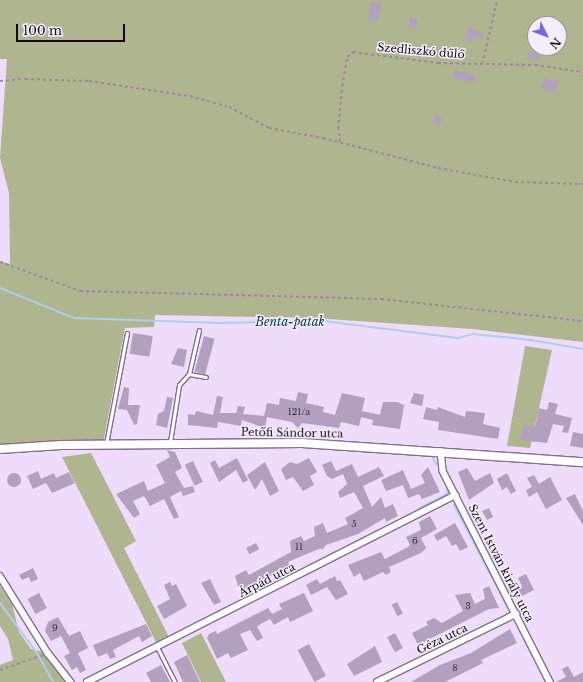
<!DOCTYPE html>
<meta charset="utf-8">
<style>
body{margin:0}
#map{position:relative;width:583px;height:682px;overflow:hidden;background:#efdbfc;font-family:"Libre Baskerville",serif}
div>[style]{position:absolute}
.green>*{inset:0;background:#afb58f}
.stream>*{height:2px;margin:-1px;padding:0 1px;transform-origin:1px;border-radius:1px;background:#aeceed}
.building>*{inset:0;background:#b3a0bf;transform-origin:0 0}
.round{border-radius:50%}
.path>*{height:1.5px;margin-top:-0.75px;transform-origin:0;background:repeating-linear-gradient(90deg,#9789a1 0 3px,transparent 0 6px)}
.roads{filter:drop-shadow(1px 0 #82708d) drop-shadow(-1px 0 #82708d) drop-shadow(0 1px #82708d) drop-shadow(0 -1px #82708d)}
.service>*{height:3px;margin:-1.5px;padding:0 1.5px;transform-origin:1.5px;border-radius:1.5px;background:#fff}
.minor>*{height:5.5px;margin:-2.75px;padding:0 2.75px;transform-origin:2.75px;border-radius:2.75px;background:#fff}
.secondary>*{height:8px;margin:-4px;padding:0 4px;transform-origin:4px;border-radius:4px;background:#fff}
span{translate:-50% -50%;white-space:nowrap;text-align:center;line-height:1.15;-webkit-text-stroke:3px #f5edfb;paint-order:stroke}
.number-label{font-size:9px;color:#3a3040}
.number-label span{-webkit-text-stroke-width:0}
.street-label{font-size:11px;color:#110a15}
.water-label{font-size:12px;color:#083b63;font-style:italic}
.north{position:absolute;left:527px;top:16px;width:40px;height:40px;box-sizing:border-box;background:#f5edfb;border:1px solid #9a929f;border-radius:50%;rotate:132deg;font-size:11px;font-weight:700;line-height:16px;text-align:center;color:#110a15}
.north::after{content:'';display:block;margin:auto;width:14px;height:18px;background:#7269e4;clip-path:polygon(50% 0,100% 100%,50% 72%,0 100%)}
.scale{position:absolute;left:16px;top:24px;width:109px;height:18px;box-sizing:border-box;border:2px solid #110a15;border-top:0;padding-left:5px;font-size:12px;line-height:14px;white-space:nowrap;color:#110a15;-webkit-text-stroke:3px #f5edfb;paint-order:stroke}
</style>
<div id="map">
<div class="green">
<i style="clip-path:polygon(evenodd,0 0,583px 0,583px 342px,472px 329px,315px 318px,155px 315px,154px 327px,125px 328px,103px 444px,0 449px,0 261px,10px 264px,9px 193px,0 158px,7px 59px,0 59px,0 0,535px 24px,559px 24px,559px 48px,535px 48px,535px 24px)"></i>
<i style="clip-path:polygon(525px 346px,552px 350px,530px 448px,507px 446px)"></i>
<i style="clip-path:polygon(91px 453px,136px 541px,124px 548px,169px 637px,157px 644px,62px 457px)"></i>
<i style="clip-path:polygon(0 586px,12px 604px,19px 632px,31px 649px,48px 653px,71px 682px,0 682px,0 665px,13px 660px,8px 639px,0 626px)"></i>
<i style="clip-path:polygon(201px 633px,226px 682px,201px 682px,182px 643px)"></i>
</div>
<div class="stream">
<i style="left:0;top:288px;width:80px;rotate:22.1deg"></i>
<i style="left:74px;top:318px;width:145px;rotate:2deg"></i>
<i style="left:219px;top:323px;width:104px;rotate:-1.1deg"></i>
<i style="left:323px;top:321px;width:136px;rotate:7.2deg"></i>
<i style="left:458px;top:338px;width:16px;rotate:-15deg"></i>
<i style="left:473px;top:334px;width:58px;rotate:5.9deg"></i>
<i style="left:531px;top:340px;width:53px;rotate:9.8deg"></i>
<i style="left:413px;top:455px;width:19px;rotate:3deg"></i>
<i style="left:432px;top:456px;width:11px;rotate:63deg"></i>
<i style="left:454px;top:505px;width:116px;rotate:62.3deg"></i>
<i style="left:418px;top:509px;width:29px;rotate:-27deg"></i>
<i style="left:444px;top:496px;width:6px;rotate:-45deg"></i>
<i style="left:448px;top:492px;width:7px;rotate:-106deg"></i>
<i style="left:0;top:603px;width:62px;rotate:53.5deg"></i>
<i style="left:37px;top:653px;width:33px;rotate:61deg"></i>
</div>
<div class="building">
<i style="clip-path:polygon(370px 2px,382px 4px,377px 21px,368px 19px)"></i>
<i style="left:411px;top:17px;width:7px;height:10px;rotate:16deg"></i>
<i style="clip-path:polygon(469px 27px,483px 33px,482px 39px,473px 37px,471px 42px,465px 40px)"></i>
<i style="left:529px;top:51px;width:12px;height:7px;rotate:14deg"></i>
<i style="left:455px;top:70px;width:21px;height:8px;rotate:14deg"></i>
<i style="clip-path:polygon(543px 79px,559px 81px,555px 92px,541px 88px)"></i>
<i style="left:435px;top:115px;width:7px;height:9px;rotate:16deg"></i>
<i style="left:133px;top:333px;width:20px;height:21px;rotate:9deg"></i>
<i style="left:204px;top:336px;width:11px;height:37px;rotate:15deg"></i>
<i style="clip-path:polygon(178px 348px,187px 350px,184px 367px,171px 364px)"></i>
<i style="clip-path:polygon(124px 387px,129px 388px,128px 405px,140px 405px,137px 424px,134px 425px,127px 410px,118px 409px)"></i>
<i style="clip-path:polygon(298px 392px,308px 394px,306px 403px,324px 407px,323px 412px,335px 415px,342px 393px,365px 398px,362px 411px,380px 415px,383px 402px,397px 402px,404px 405px,400px 429px,372px 425px,373px 420px,361px 417px,359px 426px,341px 422px,339px 428px,302px 423px,298px 428px,292px 422px,267px 417px,265px 428px,242px 420px,241px 426px,218px 422px,217px 428px,188px 425px,188px 414px,195px 415px,196px 411px,213px 415px,217px 396px,223px 397px,220px 413px,236px 413px,238px 406px,245px 407px,243px 414px,264px 416px,267px 403px,279px 405px,280px 398px,296px 401px)"></i>
<i style="clip-path:polygon(414px 393px,424px 395px,422px 406px,410px 403px)"></i>
<i style="clip-path:polygon(167px 397px,173px 398px,167px 428px,156px 425px,158px 414px,164px 411px)"></i>
<i style="clip-path:polygon(549px 402px,558px 404px,555px 414px,572px 418px,568px 433px,562px 432px,564px 426px,553px 424px,547px 443px,520px 440px,524px 424px,535px 427px,539px 408px,547px 410px)"></i>
<i style="clip-path:polygon(426px 407px,437px 410px,438px 407px,465px 417px,466px 411px,485px 413px,483px 424px,500px 428px,498px 439px,438px 430px,439px 422px,423px 419px)"></i>
<i style="clip-path:polygon(573px 432px,583px 434px,583px 448px,570px 446px)"></i>
<i style="clip-path:polygon(167px 450px,175px 452px,182px 468px,175px 472px,184px 488px,193px 486px,195px 492px,183px 496px,181px 491px,170px 497px,179px 517px,174px 519px,164px 499px,150px 506px,144px 496px,133px 501px,140px 514px,134px 518px,116px 494px,144px 481px,148px 491px,165px 483px,156px 465px,170px 457px)"></i>
<i style="clip-path:polygon(237px 458px,248px 480px,243px 483px,236px 470px,219px 482px,210px 463px,215px 460px,219px 468px)"></i>
<i style="clip-path:polygon(309px 458px,317px 472px,310px 476px,314px 485px,303px 491px,293px 477px,286px 480px,281px 469px,290px 462px,297px 464px)"></i>
<i style="left:193px;top:461px;width:23px;height:9px;rotate:65deg"></i>
<i style="clip-path:polygon(331px 461px,336px 471px,352px 464px,358px 477px,379px 467px,384px 476px,363px 486px,372px 507px,381px 497px,385px 508px,393px 504px,398px 516px,386px 522px,385px 518px,358px 534px,326px 545px,322px 550px,321px 548px,288px 562px,290px 567px,242px 590px,239px 589px,235px 576px,246px 570px,249px 575px,291px 552px,290px 541px,301px 536px,304px 541px,315px 536px,314px 527px,323px 523px,327px 533px,348px 524px,345px 518px,363px 508px,354px 492px,340px 498px,338px 492px,347px 484px,343px 474px,332px 479px,327px 476px,322px 465px)"></i>
<i style="clip-path:polygon(265px 462px,279px 491px,270px 496px,262px 479px,255px 490px,247px 475px)"></i>
<i style="clip-path:polygon(428px 467px,440px 492px,422px 499px,419px 494px,408px 498px,403px 485px,386px 491px,381px 480px,403px 470px,411px 489px,425px 483px,421px 475px)"></i>
<i style="clip-path:polygon(467px 468px,475px 481px,490px 473px,494px 483px,469px 500px,458px 472px)"></i>
<i style="clip-path:polygon(38px 471px,41px 479px,54px 473px,56px 478px,69px 472px,75px 483px,52px 493px,46px 483px,33px 489px,27px 476px)"></i>
<i class="round" style="left:7px;top:473px;width:14px;height:14px"></i>
<i style="clip-path:polygon(507px 473px,516px 491px,511px 494px,507px 487px,502px 490px,497px 479px)"></i>
<i style="clip-path:polygon(534px 475px,539px 484px,550px 477px,562px 500px,546px 509px,537px 492px,529px 497px,526px 490px,532px 487px,527px 478px)"></i>
<i style="clip-path:polygon(575px 494px,583px 511px,583px 525px,566px 498px)"></i>
<i style="clip-path:polygon(489px 508px,493px 517px,487px 520px,482px 511px)"></i>
<i style="clip-path:polygon(430px 516px,437px 529px,421px 538px,426px 548px,421px 553px,389px 567px,391px 572px,386px 575px,383px 572px,364px 581px,360px 573px,354px 577px,348px 565px,381px 552px,385px 559px,408px 547px,410px 545px,406px 537px,421px 530px,419px 522px)"></i>
<i style="clip-path:polygon(455px 523px,468px 547px,460px 551px,456px 544px,452px 546px,446px 536px,437px 541px,434px 535px)"></i>
<i style="left:256px;top:543px;width:7px;height:11px;rotate:63deg"></i>
<i style="clip-path:polygon(33px 568px,38px 579px,31px 582px,29px 577px,22px 580px,19px 575px)"></i>
<i style="clip-path:polygon(526px 574px,534px 590px,522px 596px,518px 589px,522px 586px,518px 578px)"></i>
<i style="clip-path:polygon(335px 576px,337px 581px,340px 580px,348px 594px,336px 600px,327px 587px,311px 595px,306px 585px,317px 579px,320px 584px)"></i>
<i style="clip-path:polygon(210px 579px,221px 602px,214px 605px,201px 583px)"></i>
<i style="clip-path:polygon(170px 582px,172px 586px,176px 584px,187px 606px,164px 619px,157px 606px,170px 599px,164px 585px)"></i>
<i style="clip-path:polygon(489px 586px,499px 608px,489px 609px,418px 645px,412px 633px,428px 625px,426px 622px,434px 618px,442px 623px,463px 611px,455px 595px,470px 593px,475px 604px,485px 599px,483px 589px)"></i>
<i style="left:39px;top:593px;width:17px;height:13px;rotate:62deg"></i>
<i style="clip-path:polygon(304px 593px,313px 611px,290px 622px,288px 617px,274px 625px,270px 619px,257px 626px,263px 638px,257px 641px,250px 630px,240px 634px,248px 650px,231px 658px,228px 653px,217px 659px,207px 638px,209px 634px,216px 631px,217px 634px,268px 608px,272px 614px,282px 609px,279px 604px)"></i>
<i style="left:397px;top:602px;width:13px;height:6px;rotate:63deg"></i>
<i style="clip-path:polygon(58px 617px,69px 636px,80px 631px,88px 648px,78px 653px,86px 670px,80px 673px,77px 667px,72px 670px,64px 656px,70px 653px,61px 636px,51px 641px,45px 631px,48px 622px)"></i>
<i style="clip-path:polygon(146px 624px,152px 636px,142px 642px,139px 636px,113px 650px,116px 657px,110px 659px,107px 653px,98px 657px,93px 645px)"></i>
<i style="clip-path:polygon(510px 629px,517px 643px,481px 660px,483px 663px,445px 682px,411px 682px,440px 665px,471px 653px)"></i>
<i style="left:395px;top:633px;width:17px;height:9px;rotate:62deg"></i>
<i style="left:309px;top:644px;width:36px;height:13px;rotate:62deg"></i>
<i style="clip-path:polygon(375px 646px,382px 662px,354px 676px,347px 664px)"></i>
<i style="clip-path:polygon(187px 655px,200px 682px,183px 682px,174px 662px)"></i>
<i style="clip-path:polygon(161px 665px,170px 682px,151px 682px,146px 673px)"></i>
<i style="clip-path:polygon(568px 666px,574px 677px,583px 672px,583px 682px,556px 682px,566px 677px,562px 669px)"></i>
</div>
<div class="path">
<i style="left:482px;top:64px;width:66px;rotate:-76.8deg"></i>
<i style="left:0;top:81px;width:25px;rotate:-5deg"></i>
<i style="left:25px;top:79px;width:64px;rotate:1.8deg"></i>
<i style="left:89px;top:81px;width:102px;rotate:8.4deg"></i>
<i style="left:190px;top:96px;width:41px;rotate:15.8deg"></i>
<i style="left:229px;top:107px;width:45px;rotate:27.7deg"></i>
<i style="left:269px;top:128px;width:55px;rotate:10.5deg"></i>
<i style="left:323px;top:138px;width:119px;rotate:14.6deg"></i>
<i style="left:438px;top:168px;width:78px;rotate:10.3deg"></i>
<i style="left:515px;top:182px;width:68px;rotate:1.7deg"></i>
<i style="left:340px;top:142px;width:13px;rotate:-99deg"></i>
<i style="left:338px;top:129px;width:43px;rotate:-84.7deg"></i>
<i style="left:342px;top:86px;width:29px;rotate:-80deg"></i>
<i style="left:347px;top:57px;width:8px;rotate:-40deg"></i>
<i style="left:353px;top:52px;width:86px;rotate:7.4deg"></i>
<i style="left:438px;top:63px;width:97px;rotate:1.2deg"></i>
<i style="left:535px;top:65px;width:49px;rotate:8.3deg"></i>
<i style="left:0;top:262px;width:85px;rotate:19.9deg"></i>
<i style="left:80px;top:291px;width:301px;rotate:1.5deg"></i>
<i style="left:381px;top:299px;width:203px;rotate:6.2deg"></i>
<i style="left:0;top:670px;width:46px;rotate:-19.2deg"></i>
</div>
<div class="roads">
<div class="service">
<i style="left:189px;top:374px;width:17px;rotate:10deg"></i>
<i style="left:170px;top:442px;width:58px;rotate:-81deg"></i>
<i style="left:179px;top:385px;width:15px;rotate:-48deg"></i>
<i style="left:189px;top:374px;width:45px;rotate:-77.2deg"></i>
<i style="left:106px;top:444px;width:113px;rotate:-79.3deg"></i>
<i style="left:157px;top:647px;width:39px;rotate:63deg"></i>
</div>
<div class="minor">
<i style="left:441px;top:451px;width:20px;rotate:84deg"></i>
<i style="left:443px;top:471px;width:237px;rotate:63.1deg"></i>
<i style="left:0;top:576px;width:91px;rotate:58.1deg"></i>
<i style="left:48px;top:653px;width:37px;rotate:52deg"></i>
<i style="left:87px;top:682px;width:413px;rotate:-26.9deg"></i>
<i style="left:377px;top:682px;width:155px;rotate:-26.1deg"></i>
</div>
<div class="secondary">
<i style="left:0;top:449px;width:61px;rotate:-3.8deg"></i>
<i style="left:61px;top:445px;width:241px;rotate:-0.5deg"></i>
<i style="left:302px;top:443px;width:282px;rotate:3.9deg"></i>
</div>
</div>
<div class="number-label">
<span style="left:299px;top:412px">121/a</span>
<span style="left:354px;top:524px">5</span>
<span style="left:415px;top:541px">6</span>
<span style="left:299px;top:547px">11</span>
<span style="left:468px;top:606px">3</span>
<span style="left:55px;top:628px">9</span>
<span style="left:455px;top:668px">8</span>
</div>
<div class="street-label">
<span style="left:421px;top:51px;rotate:5deg">Szedliszkó dűlő</span>
<span style="left:292px;top:433px;rotate:1deg">Petőfi Sándor utca</span>
<span style="left:501px;top:563px;rotate:63deg">Szent István király utca</span>
<span style="left:267px;top:580px;rotate:-27deg">Árpád utca</span>
<span style="left:442px;top:639px;rotate:-26deg">Géza utca</span>
</div>
<div class="water-label">
<span style="left:290px;top:322px">Benta-patak</span>
</div>
<div class="north">N</div>
<div class="scale">100 m</div>
</div>
